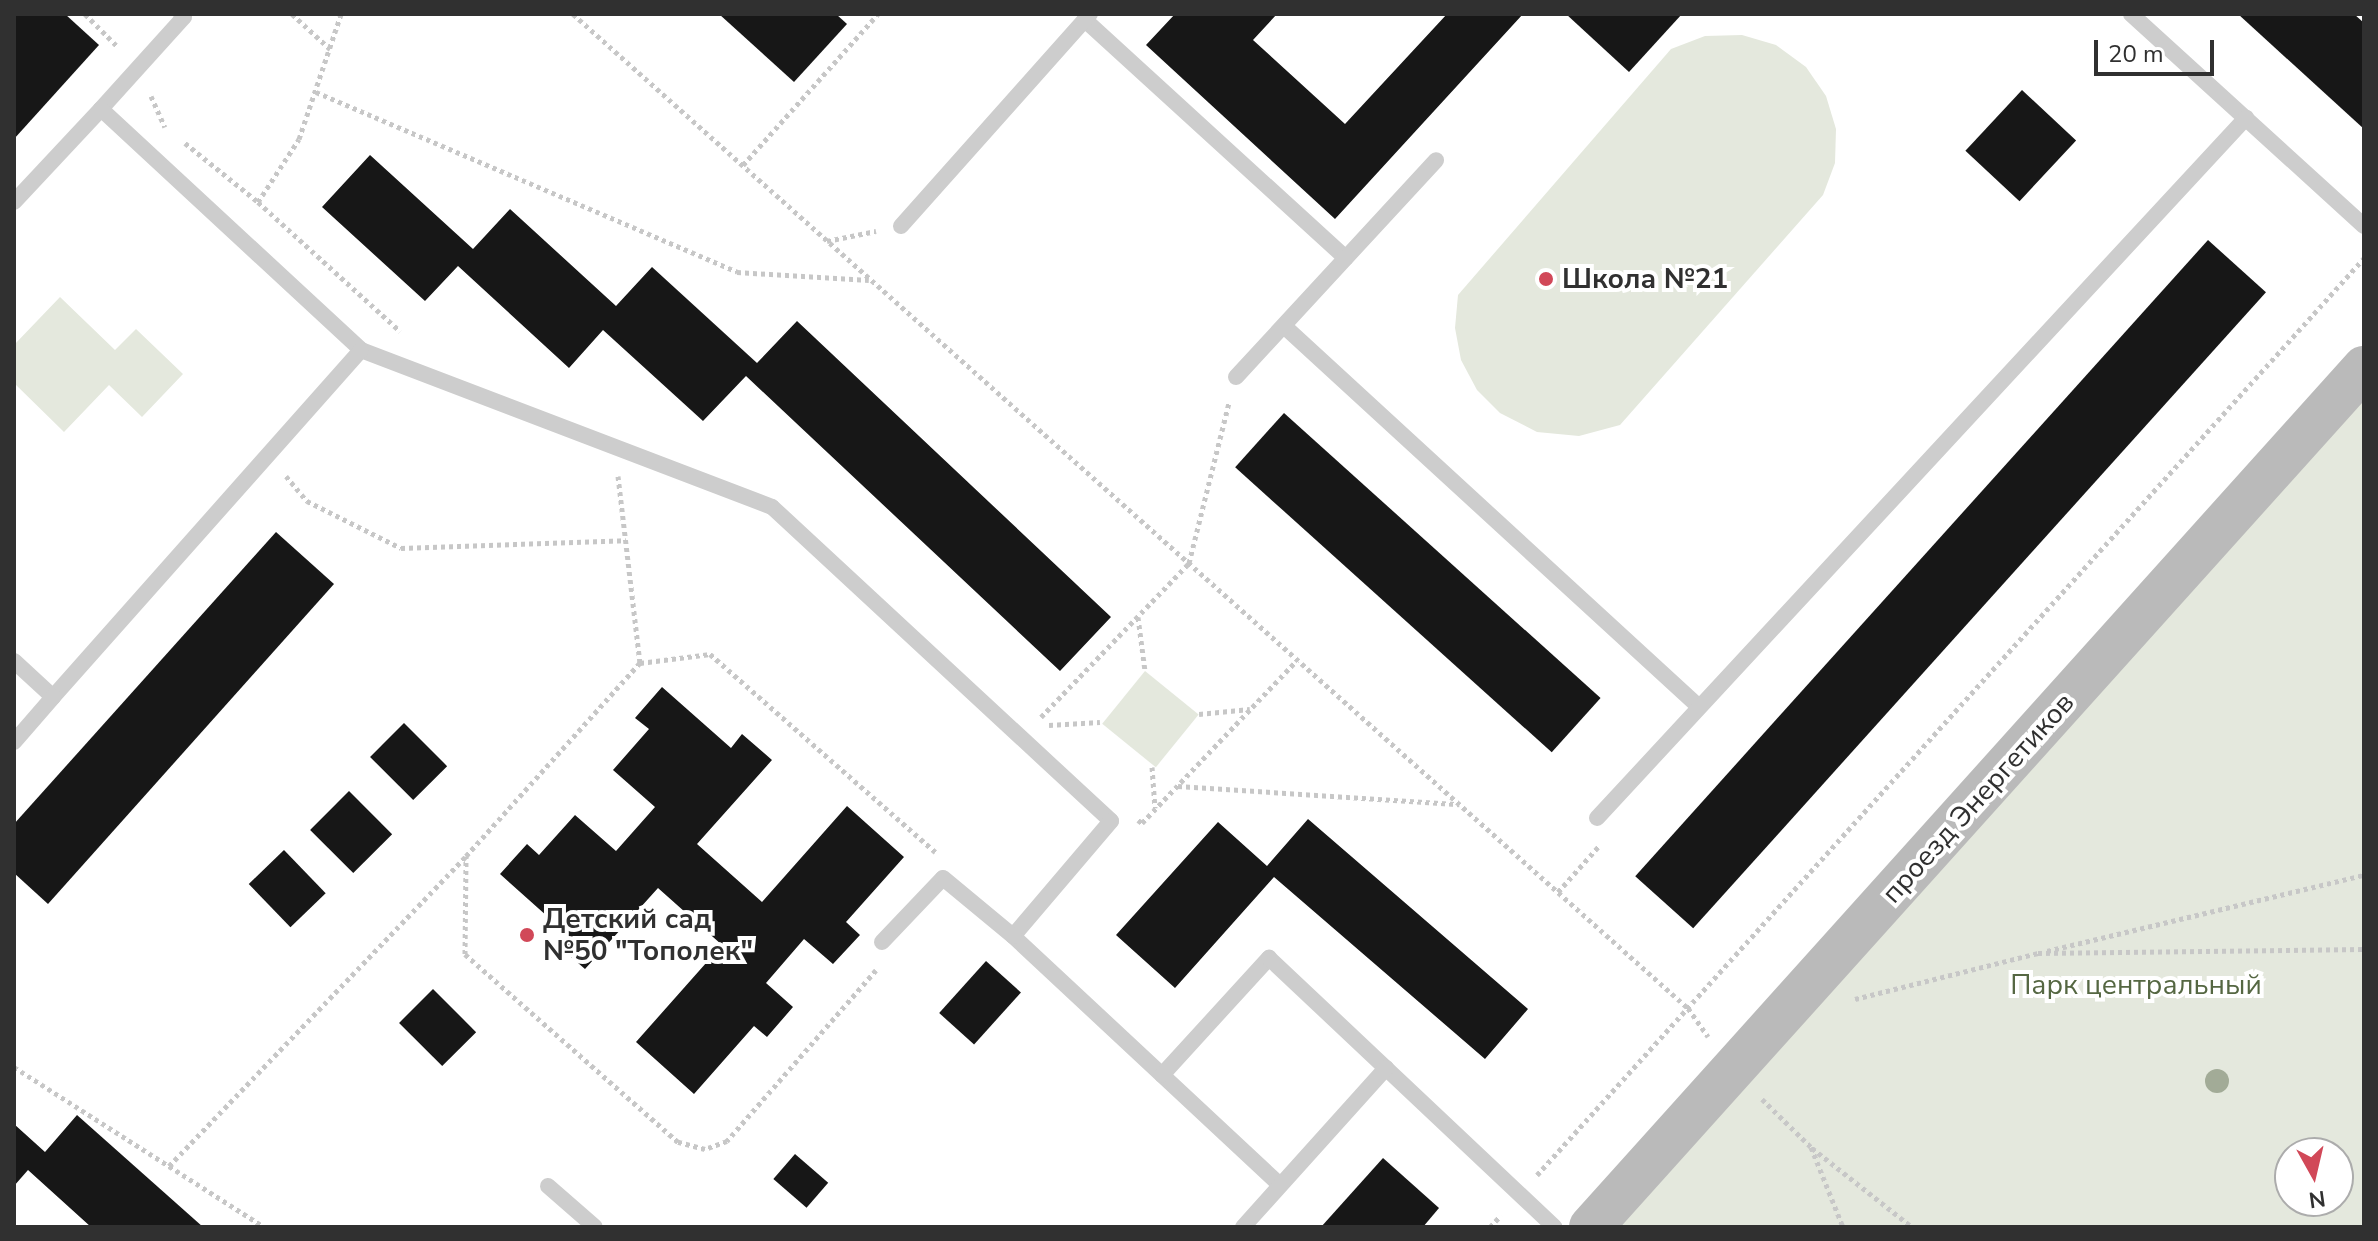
<!DOCTYPE html>
<meta charset="utf-8">
<style>
body{margin:0}
#map{position:relative;width:2378px;height:1241px;overflow:hidden;background:#fff;font-family:"Nunito Sans",sans-serif}
div>[style]{position:absolute}
.green>*{inset:0;background:#e4e8dd;transform-origin:0 0}
.building>*{inset:0;background:#171717;transform-origin:0 0}
.path>*{height:5px;margin-top:-2.5px;transform-origin:0;background:repeating-linear-gradient(90deg,#c7c7c7 0 4px,transparent 0 8px)}
.lane>*{height:16px;margin:-8px;padding:0 8px;transform-origin:8px;border-radius:8px;background:#cdcdcd}
.secondary>*{height:44px;margin:-22px;padding:0 22px;transform-origin:22px;border-radius:22px;background:#bababa}
.trees>*{width:24px;height:24px;margin:-12px;border-radius:50%;background:#a2ab97}
.dots>*{width:22px;height:22px;translate:-50% -50%;box-sizing:border-box;border:4px solid #fff;border-radius:50%}
span{translate:-50% -50%;white-space:nowrap;text-align:center;line-height:1.15;-webkit-text-stroke:8px #fff;paint-order:stroke}
.poi-label{font-size:28px;color:#303030;font-weight:700}
.left{translate:0 -50%;text-align:left}
.street-label{font-size:28px;color:#303030}
.park-label{font-size:28px;color:#556742}
.frame{position:absolute;inset:0;border:16px solid #303030;pointer-events:none}
.north{position:absolute;left:2274px;top:1137px;width:80px;height:80px;box-sizing:border-box;background:#fff;border:2px solid #acacac;border-radius:50%;rotate:172deg;font-size:22px;font-weight:700;line-height:32px;text-align:center;color:#303030}
.north::after{content:'';display:block;margin:auto;width:28px;height:36px;background:#d14858;clip-path:polygon(50% 0,100% 100%,50% 72%,0 100%)}
.scale{position:absolute;left:2094px;top:40px;width:120px;height:36px;box-sizing:border-box;border:4px solid #303030;border-top:0;padding-left:10px;font-size:24px;line-height:28px;white-space:nowrap;color:#303030;-webkit-text-stroke:6px #fff;paint-order:stroke}
</style>
<div id="map">
<div class="green">
<i style="clip-path:polygon(1742px 35px,1776px 45px,1806px 67px,1826px 96px,1836px 129px,1835px 163px,1823px 195px,1620px 425px,1579px 436px,1537px 432px,1500px 413px,1477px 390px,1461px 360px,1455px 328px,1458px 295px,1671px 49px,1705px 36px)"></i>
<i style="clip-path:polygon(60px 297px,115px 350px,136px 329px,183px 374px,142px 417px,109px 385px,64px 432px,14px 383px,14px 345px)"></i>
<i style="clip-path:polygon(evenodd,2364px 394px,2364px 1227px,1610px 1227px,2364px 394px,2290px 1153px,2338px 1153px,2338px 1201px,2290px 1201px,2290px 1153px)"></i>
<i style="left:1145px;top:671px;width:69px;height:68px;rotate:39deg"></i>
</div>
<div class="building">
<i style="clip-path:polygon(14px 14px,65px 14px,99px 45px,14px 139px)"></i>
<i style="clip-path:polygon(719px 14px,836px 14px,847px 24px,794px 82px)"></i>
<i style="clip-path:polygon(1175px 14px,1277px 14px,1253px 40px,1345px 124px,1447px 14px,1523px 14px,1335px 219px,1146px 45px)"></i>
<i style="clip-path:polygon(1566px 14px,1682px 14px,1629px 72px)"></i>
<i style="clip-path:polygon(2238px 14px,2354px 14px,2364px 23px,2364px 129px)"></i>
<i style="left:2022px;top:90px;width:74px;height:83px;rotate:43deg"></i>
<i style="clip-path:polygon(370px 155px,473px 249px,510px 209px,616px 306px,652px 267px,757px 363px,797px 321px,1111px 617px,1060px 671px,746px 376px,703px 421px,603px 330px,569px 368px,458px 266px,425px 301px,322px 207px)"></i>
<i style="left:2208px;top:240px;width:78px;height:856px;rotate:42deg"></i>
<i style="left:1284px;top:413px;width:426px;height:73px;rotate:42deg"></i>
<i style="clip-path:polygon(276px 532px,334px 584px,48px 904px,14px 873px,14px 824px)"></i>
<i style="clip-path:polygon(662px 687px,731px 748px,742px 734px,772px 760px,697px 844px,762px 902px,847px 806px,904px 857px,846px 922px,860px 935px,833px 964px,804px 939px,766px 983px,793px 1007px,767px 1037px,754px 1026px,694px 1094px,636px 1042px,722px 945px,658px 888px,585px 969px,556px 944px,566px 933px,500px 874px,527px 844px,539px 855px,575px 815px,616px 851px,655px 807px,613px 770px,649px 729px,635px 718px)"></i>
<i style="left:404px;top:723px;width:61px;height:48px;rotate:45deg"></i>
<i style="left:349px;top:791px;width:61px;height:55px;rotate:45deg"></i>
<i style="clip-path:polygon(1308px 819px,1528px 1009px,1485px 1059px,1274px 877px,1175px 988px,1116px 935px,1218px 822px,1267px 866px)"></i>
<i style="left:284px;top:850px;width:60px;height:49px;rotate:46deg"></i>
<i style="left:986px;top:961px;width:47px;height:70px;rotate:42deg"></i>
<i style="left:433px;top:989px;width:61px;height:48px;rotate:45deg"></i>
<i style="clip-path:polygon(77px 1115px,203px 1227px,91px 1227px,28px 1170px,14px 1186px,14px 1124px,45px 1152px)"></i>
<i style="left:795px;top:1154px;width:44px;height:33px;rotate:41deg"></i>
<i style="clip-path:polygon(1383px 1158px,1439px 1208px,1423px 1227px,1321px 1227px)"></i>
</div>
<div class="path">
<i style="left:85px;top:14px;width:47px;rotate:45deg"></i>
<i style="left:292px;top:14px;width:52px;rotate:42.6deg"></i>
<i style="left:573px;top:14px;width:1494px;rotate:41.72deg"></i>
<i style="left:1688px;top:1008px;width:35px;rotate:55deg"></i>
<i style="left:316px;top:92px;width:458px;rotate:23.1deg"></i>
<i style="left:737px;top:272px;width:132px;rotate:3.5deg"></i>
<i style="left:151px;top:96px;width:34px;rotate:66deg"></i>
<i style="left:185px;top:143px;width:94px;rotate:38.9deg"></i>
<i style="left:258px;top:202px;width:192px;rotate:42.3deg"></i>
<i style="left:743px;top:165px;width:203px;rotate:-48.2deg"></i>
<i style="left:258px;top:202px;width:75px;rotate:-56.9deg"></i>
<i style="left:299px;top:139px;width:132px;rotate:-71.4deg"></i>
<i style="left:827px;top:241px;width:50px;rotate:-11.5deg"></i>
<i style="left:286px;top:476px;width:33px;rotate:50deg"></i>
<i style="left:307px;top:501px;width:105px;rotate:26.6deg"></i>
<i style="left:401px;top:548px;width:225px;rotate:-2deg"></i>
<i style="left:618px;top:476px;width:188px;rotate:83.3deg"></i>
<i style="left:1138px;top:617px;width:54px;rotate:82.6deg"></i>
<i style="left:1199px;top:714px;width:51px;rotate:-5.6deg"></i>
<i style="left:1041px;top:717px;width:214px;rotate:-46.1deg"></i>
<i style="left:1189px;top:563px;width:165px;rotate:-76deg"></i>
<i style="left:1049px;top:725px;width:51px;rotate:-3.4deg"></i>
<i style="left:1152px;top:767px;width:41px;rotate:85.8deg"></i>
<i style="left:1178px;top:786px;width:282px;rotate:3.7deg"></i>
<i style="left:1138px;top:820px;width:5px;rotate:37deg"></i>
<i style="left:1142px;top:823px;width:225px;rotate:-46.4deg"></i>
<i style="left:1558px;top:892px;width:62px;rotate:-48.3deg"></i>
<i style="left:2047px;top:951px;width:326px;rotate:-13.5deg"></i>
<i style="left:876px;top:970px;width:227px;rotate:131.1deg"></i>
<i style="left:727px;top:1141px;width:23px;rotate:160deg"></i>
<i style="left:705px;top:1149px;width:28px;rotate:-165deg"></i>
<i style="left:678px;top:1142px;width:284px;rotate:-138.6deg"></i>
<i style="left:465px;top:954px;width:98px;rotate:-89.4deg"></i>
<i style="left:466px;top:856px;width:260px;rotate:-48deg"></i>
<i style="left:640px;top:663px;width:71px;rotate:-7.3deg"></i>
<i style="left:710px;top:654px;width:300px;rotate:41.3deg"></i>
<i style="left:1855px;top:999px;width:189px;rotate:-14.1deg"></i>
<i style="left:2038px;top:953px;width:326px;rotate:-0.7deg"></i>
<i style="left:14px;top:1067px;width:297px;rotate:32.6deg"></i>
<i style="left:1762px;top:1099px;width:69px;rotate:44.4deg"></i>
<i style="left:1811px;top:1147px;width:86px;rotate:68.2deg"></i>
<i style="left:1812px;top:1148px;width:127px;rotate:38.3deg"></i>
<i style="left:169px;top:1166px;width:428px;rotate:-46.2deg"></i>
<i style="left:1537px;top:1175px;width:1235px;rotate:-47.95deg"></i>
<i style="left:1490px;top:1227px;width:16px;rotate:-47deg"></i>
</div>
<div class="lane">
<i style="left:181px;top:14px;width:4px;rotate:45deg"></i>
<i style="left:184px;top:17px;width:124px;rotate:132.1deg"></i>
<i style="left:101px;top:109px;width:355px;rotate:42.8deg"></i>
<i style="left:361px;top:350px;width:440px;rotate:20.9deg"></i>
<i style="left:772px;top:507px;width:462px;rotate:42.8deg"></i>
<i style="left:1111px;top:821px;width:151px;rotate:130.4deg"></i>
<i style="left:1013px;top:936px;width:365px;rotate:43deg"></i>
<i style="left:2131px;top:14px;width:315px;rotate:42.3deg"></i>
<i style="left:1085px;top:20px;width:353px;rotate:42.4deg"></i>
<i style="left:14px;top:202px;width:127px;rotate:-46.9deg"></i>
<i style="left:901px;top:226px;width:284px;rotate:-48.3deg"></i>
<i style="left:1284px;top:326px;width:563px;rotate:42.55deg"></i>
<i style="left:1236px;top:377px;width:295px;rotate:-47.3deg"></i>
<i style="left:14px;top:661px;width:53px;rotate:42.7deg"></i>
<i style="left:53px;top:697px;width:464px;rotate:-48.4deg"></i>
<i style="left:14px;top:742px;width:60px;rotate:-49.1deg"></i>
<i style="left:1597px;top:818px;width:955px;rotate:-47.17deg"></i>
<i style="left:882px;top:942px;width:88px;rotate:-46.4deg"></i>
<i style="left:943px;top:878px;width:91px;rotate:39.6deg"></i>
<i style="left:1162px;top:1075px;width:159px;rotate:-47.6deg"></i>
<i style="left:1269px;top:958px;width:392px;rotate:43.3deg"></i>
<i style="left:548px;top:1186px;width:62px;rotate:41.1deg"></i>
<i style="left:1243px;top:1227px;width:214px;rotate:-48deg"></i>
</div>
<div class="secondary">
<i style="left:1591px;top:1227px;width:1156px;rotate:-48.02deg"></i>
</div>
<div class="trees">
<i style="left:2217px;top:1081px"></i>
</div>
<div class="dots">
<i style="left:1546px;top:279px;background:#d14858"></i>
<i style="left:527px;top:935px;background:#d14858"></i>
</div>
<div class="poi-label">
<span class="left" style="left:1562px;top:279px">Школа №21</span>
<span class="left" style="left:543px;top:935px">Детский сад<br>№50 "Тополек"</span>
</div>
<div class="street-label">
<span style="left:1978px;top:798px;rotate:-48deg">проезд Энергетиков</span>
</div>
<div class="park-label">
<span style="left:2136px;top:985px">Парк центральный</span>
</div>
<div class="frame"></div>
<div class="north">N</div>
<div class="scale">20 m</div>
</div>
